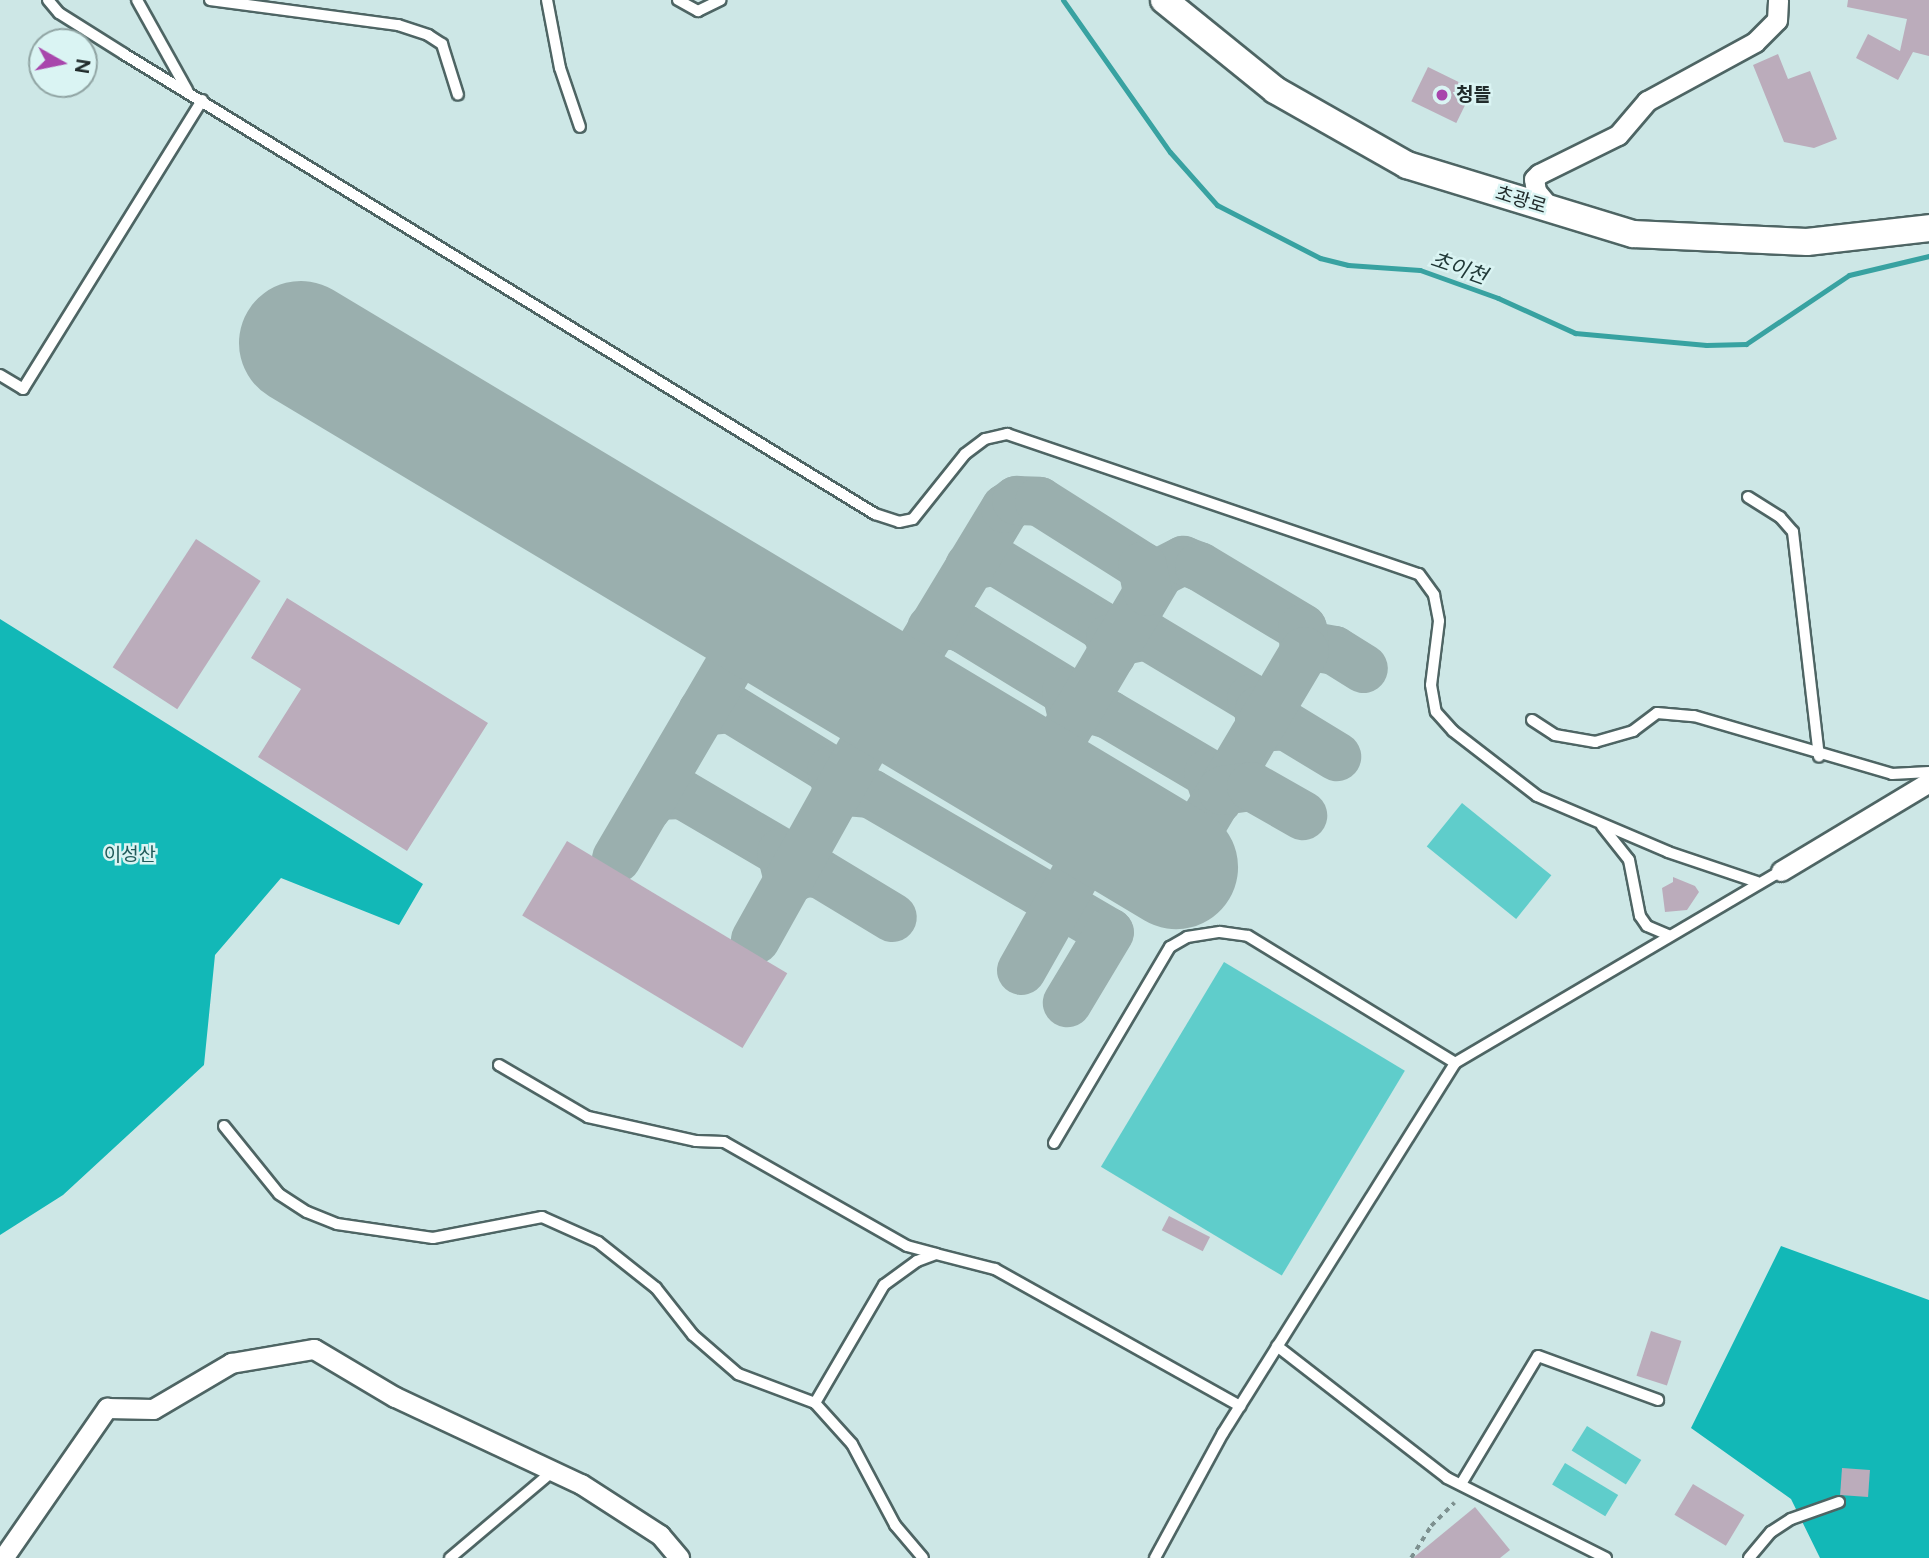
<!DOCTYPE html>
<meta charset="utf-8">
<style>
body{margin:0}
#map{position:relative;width:1929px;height:1558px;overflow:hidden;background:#cde7e6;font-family:Figtree,"Noto Sans KR",sans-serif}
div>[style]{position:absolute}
.green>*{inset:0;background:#5fcdcb;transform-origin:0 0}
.forest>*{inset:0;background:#12b8b7}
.stream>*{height:5px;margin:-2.5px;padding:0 2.5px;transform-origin:2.5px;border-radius:2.5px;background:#38a2a1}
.taxiway>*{height:49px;margin:-24.5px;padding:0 24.5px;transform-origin:24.5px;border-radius:24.5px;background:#9aafae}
.runway>*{height:124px;margin:-62px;padding:0 62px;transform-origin:62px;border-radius:62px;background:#9aafae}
.building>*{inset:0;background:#bbacbb;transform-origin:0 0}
.path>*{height:3.5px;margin-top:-1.75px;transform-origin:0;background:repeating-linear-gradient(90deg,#7d908f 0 5px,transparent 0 10px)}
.roads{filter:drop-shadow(2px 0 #4e6564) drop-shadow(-2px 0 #4e6564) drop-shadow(0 2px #4e6564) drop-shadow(0 -2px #4e6564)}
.lane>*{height:10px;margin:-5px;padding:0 5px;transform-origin:5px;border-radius:5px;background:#fff}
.street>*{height:19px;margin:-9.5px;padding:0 9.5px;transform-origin:9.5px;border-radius:9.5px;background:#fff}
.secondary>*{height:26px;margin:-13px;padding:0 13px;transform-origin:13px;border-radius:13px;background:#fff}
.dots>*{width:19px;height:19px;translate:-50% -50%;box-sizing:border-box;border:4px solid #daf4f3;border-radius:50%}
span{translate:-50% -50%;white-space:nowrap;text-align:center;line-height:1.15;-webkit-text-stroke:5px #daf4f3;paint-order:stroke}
.poi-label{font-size:19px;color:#212b2b;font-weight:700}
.left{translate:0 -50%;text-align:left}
.street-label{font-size:19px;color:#212b2b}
.park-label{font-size:19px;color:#215b5a}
.water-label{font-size:21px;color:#213938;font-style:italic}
.north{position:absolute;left:28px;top:28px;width:70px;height:70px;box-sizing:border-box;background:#daf4f3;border:2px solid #90a4a3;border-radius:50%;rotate:99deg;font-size:19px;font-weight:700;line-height:28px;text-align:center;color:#212b2b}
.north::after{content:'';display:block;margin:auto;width:24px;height:32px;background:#a846ac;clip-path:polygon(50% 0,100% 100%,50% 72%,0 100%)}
</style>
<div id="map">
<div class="green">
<i style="left:1462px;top:803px;width:115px;height:56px;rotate:39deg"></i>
<i style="left:1224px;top:962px;width:211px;height:239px;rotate:31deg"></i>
<i style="left:1587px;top:1426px;width:64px;height:29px;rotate:32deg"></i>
<i style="left:1565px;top:1463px;width:62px;height:25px;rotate:31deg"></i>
</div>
<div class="forest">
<i style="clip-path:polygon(0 619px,423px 884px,399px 925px,281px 878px,215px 955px,204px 1065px,63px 1195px,0 1235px)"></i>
<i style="clip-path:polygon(1781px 1246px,1929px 1300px,1929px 1558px,1820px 1558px,1791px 1499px,1691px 1428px)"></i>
</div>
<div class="stream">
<i style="left:1063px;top:0;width:186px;rotate:54.9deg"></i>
<i style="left:1170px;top:152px;width:71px;rotate:48.4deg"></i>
<i style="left:1217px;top:205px;width:116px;rotate:27.2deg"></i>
<i style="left:1320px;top:258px;width:29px;rotate:14deg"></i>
<i style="left:1348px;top:265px;width:72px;rotate:4deg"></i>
<i style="left:1420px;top:270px;width:83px;rotate:19.7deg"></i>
<i style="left:1498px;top:298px;width:85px;rotate:24.4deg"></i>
<i style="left:1575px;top:333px;width:132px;rotate:5.2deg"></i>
<i style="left:1706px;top:345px;width:40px;rotate:-1.4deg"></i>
<i style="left:1746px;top:344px;width:124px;rotate:-33.8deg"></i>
<i style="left:1849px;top:275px;width:82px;rotate:-13.4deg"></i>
</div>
<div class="taxiway">
<i style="left:969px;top:566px;width:26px;rotate:-13deg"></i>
<i style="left:994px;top:560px;width:127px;rotate:31.4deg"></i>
<i style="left:1102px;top:626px;width:14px;rotate:56deg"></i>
<i style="left:1110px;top:638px;width:16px;rotate:86deg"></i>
<i style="left:931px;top:628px;width:21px;rotate:-11deg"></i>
<i style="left:952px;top:624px;width:12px;rotate:20deg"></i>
<i style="left:963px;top:628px;width:121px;rotate:31.5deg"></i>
<i style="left:1066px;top:691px;width:28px;rotate:77deg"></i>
<i style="left:1118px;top:641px;width:29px;rotate:-12deg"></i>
<i style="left:1146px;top:635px;width:122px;rotate:31deg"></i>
<i style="left:1251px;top:698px;width:14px;rotate:56deg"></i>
<i style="left:1259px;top:710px;width:17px;rotate:90deg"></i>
<i style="left:1259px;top:727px;width:26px;rotate:-4deg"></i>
<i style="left:1285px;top:725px;width:60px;rotate:31.3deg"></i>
<i style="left:1304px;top:651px;width:14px;rotate:-17deg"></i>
<i style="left:1317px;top:647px;width:17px;rotate:10deg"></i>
<i style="left:1334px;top:650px;width:34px;rotate:32deg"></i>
<i style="left:702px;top:711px;width:28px;rotate:-6deg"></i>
<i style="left:730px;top:708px;width:119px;rotate:31.5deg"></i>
<i style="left:831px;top:770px;width:21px;rotate:71deg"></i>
<i style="left:1072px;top:718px;width:19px;rotate:-32deg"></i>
<i style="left:1088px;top:708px;width:21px;rotate:17deg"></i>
<i style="left:1108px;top:714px;width:116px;rotate:30.5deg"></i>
<i style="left:1208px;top:773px;width:28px;rotate:71deg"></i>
<i style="left:1035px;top:782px;width:244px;rotate:-59.4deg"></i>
<i style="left:1159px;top:572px;width:27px;rotate:-27deg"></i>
<i style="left:1183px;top:560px;width:17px;rotate:21deg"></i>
<i style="left:1199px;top:566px;width:120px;rotate:31deg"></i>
<i style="left:1302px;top:628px;width:23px;rotate:85deg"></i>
<i style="left:1304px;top:651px;width:251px;rotate:120.7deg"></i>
<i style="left:1222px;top:790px;width:29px;rotate:-8deg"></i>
<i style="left:1251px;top:786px;width:59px;rotate:29.6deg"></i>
<i style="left:834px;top:797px;width:13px;rotate:-27deg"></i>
<i style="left:846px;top:791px;width:24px;rotate:5deg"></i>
<i style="left:870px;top:793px;width:276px;rotate:30.2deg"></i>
<i style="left:1109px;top:932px;width:82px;rotate:121deg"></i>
<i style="left:646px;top:808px;width:16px;rotate:-52deg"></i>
<i style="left:656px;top:795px;width:26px;rotate:-2deg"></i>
<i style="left:682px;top:794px;width:115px;rotate:30.4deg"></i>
<i style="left:781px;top:852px;width:29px;rotate:76deg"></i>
<i style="left:616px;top:858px;width:281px;rotate:-59.6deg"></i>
<i style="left:788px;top:880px;width:17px;rotate:-28deg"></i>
<i style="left:803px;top:872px;width:16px;rotate:4deg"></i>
<i style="left:819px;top:873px;width:85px;rotate:31.1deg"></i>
<i style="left:755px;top:939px;width:278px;rotate:-60.8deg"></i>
<i style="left:891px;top:696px;width:220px;rotate:-58.8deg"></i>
<i style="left:1005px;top:508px;width:14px;rotate:-36deg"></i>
<i style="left:1016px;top:500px;width:23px;rotate:2deg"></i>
<i style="left:1039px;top:501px;width:122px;rotate:32.3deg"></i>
<i style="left:1142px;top:566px;width:25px;rotate:79deg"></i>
<i style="left:1021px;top:970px;width:169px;rotate:-60.5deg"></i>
</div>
<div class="runway">
<i style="left:301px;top:343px;width:1020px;rotate:30.92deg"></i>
</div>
<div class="building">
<i style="clip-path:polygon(1848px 0,1929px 0,1929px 56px,1913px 52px,1898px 80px,1856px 58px,1868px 34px,1900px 51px,1907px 19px,1847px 7px)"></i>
<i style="clip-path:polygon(1778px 54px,1788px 79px,1810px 71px,1837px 139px,1814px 148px,1784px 142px,1753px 65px)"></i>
<i style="left:1428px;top:67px;width:50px;height:38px;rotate:26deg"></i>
<i style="left:196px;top:539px;width:77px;height:153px;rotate:33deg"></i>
<i style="clip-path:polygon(287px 598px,488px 723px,407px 851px,258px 757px,301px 689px,251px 658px)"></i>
<i style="left:567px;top:841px;width:257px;height:87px;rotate:31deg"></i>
<i style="clip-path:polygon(1673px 877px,1695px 886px,1699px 892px,1687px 910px,1665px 912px,1662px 888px,1673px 882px)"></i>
<i style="left:1169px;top:1216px;width:46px;height:16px;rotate:27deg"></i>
<i style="left:1651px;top:1331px;width:32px;height:47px;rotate:18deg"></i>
<i style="left:1842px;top:1468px;width:28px;height:27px;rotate:4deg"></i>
<i style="left:1693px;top:1484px;width:60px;height:36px;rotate:31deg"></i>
<i style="clip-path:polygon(1475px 1507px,1510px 1550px,1500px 1558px,1413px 1558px)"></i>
</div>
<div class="path">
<i style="left:1411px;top:1558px;width:38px;rotate:-58deg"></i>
<i style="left:1431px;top:1526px;width:33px;rotate:-45deg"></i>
</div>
<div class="roads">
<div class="lane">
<i style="left:48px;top:0;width:17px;rotate:50deg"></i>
<i style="left:59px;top:13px;width:77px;rotate:32.2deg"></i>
<i style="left:124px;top:54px;width:881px;rotate:31.49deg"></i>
<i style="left:875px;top:514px;width:25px;rotate:18deg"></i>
<i style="left:899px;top:522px;width:14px;rotate:-12deg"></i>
<i style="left:913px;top:519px;width:83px;rotate:-51.3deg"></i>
<i style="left:965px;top:454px;width:25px;rotate:-37deg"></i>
<i style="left:985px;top:439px;width:23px;rotate:-13deg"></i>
<i style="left:1007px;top:434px;width:435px;rotate:18.8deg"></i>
<i style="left:1419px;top:574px;width:26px;rotate:54deg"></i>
<i style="left:1434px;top:595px;width:26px;rotate:79deg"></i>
<i style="left:1439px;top:621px;width:64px;rotate:97.1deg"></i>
<i style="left:1431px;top:685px;width:27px;rotate:80deg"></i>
<i style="left:1436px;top:712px;width:25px;rotate:48deg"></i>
<i style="left:1453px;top:731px;width:106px;rotate:37.7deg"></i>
<i style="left:1537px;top:796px;width:142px;rotate:23.1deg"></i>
<i style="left:1668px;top:852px;width:94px;rotate:18.6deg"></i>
<i style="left:137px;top:0;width:103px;rotate:60.9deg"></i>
<i style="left:210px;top:0;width:190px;rotate:7.6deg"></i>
<i style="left:398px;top:25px;width:32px;rotate:18deg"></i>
<i style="left:428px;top:35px;width:17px;rotate:33deg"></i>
<i style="left:442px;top:44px;width:53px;rotate:72.6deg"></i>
<i style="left:547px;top:0;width:69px;rotate:79.2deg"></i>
<i style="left:560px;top:68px;width:62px;rotate:71.3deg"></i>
<i style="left:678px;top:0;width:23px;rotate:29deg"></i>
<i style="left:698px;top:11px;width:25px;rotate:-26deg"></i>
<i style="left:0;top:375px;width:27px;rotate:31deg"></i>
<i style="left:23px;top:389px;width:340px;rotate:-58.2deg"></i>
<i style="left:1748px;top:497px;width:38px;rotate:32deg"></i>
<i style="left:1780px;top:517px;width:20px;rotate:49deg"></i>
<i style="left:1793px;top:532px;width:226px;rotate:83.4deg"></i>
<i style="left:1532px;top:720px;width:27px;rotate:33deg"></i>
<i style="left:1555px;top:735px;width:41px;rotate:9.9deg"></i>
<i style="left:1595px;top:742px;width:40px;rotate:-16deg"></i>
<i style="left:1633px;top:731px;width:30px;rotate:-37deg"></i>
<i style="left:1657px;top:713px;width:37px;rotate:5deg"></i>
<i style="left:1694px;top:716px;width:206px;rotate:16.3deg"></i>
<i style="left:1892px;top:774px;width:37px;rotate:-3deg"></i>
<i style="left:1602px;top:826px;width:43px;rotate:51.5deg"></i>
<i style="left:1629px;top:860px;width:57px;rotate:78.9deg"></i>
<i style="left:1640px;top:916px;width:12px;rotate:55deg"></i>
<i style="left:1647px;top:926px;width:23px;rotate:23deg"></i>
<i style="left:499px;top:1065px;width:103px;rotate:30.3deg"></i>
<i style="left:588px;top:1117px;width:111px;rotate:12.5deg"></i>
<i style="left:696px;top:1141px;width:28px;rotate:2deg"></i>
<i style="left:724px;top:1142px;width:210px;rotate:29.6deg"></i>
<i style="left:907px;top:1246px;width:30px;rotate:15deg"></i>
<i style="left:224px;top:1126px;width:87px;rotate:51deg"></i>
<i style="left:279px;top:1194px;width:33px;rotate:33deg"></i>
<i style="left:307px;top:1212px;width:32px;rotate:22deg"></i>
<i style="left:337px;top:1224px;width:97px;rotate:8.3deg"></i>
<i style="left:433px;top:1238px;width:111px;rotate:-10.9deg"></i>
<i style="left:542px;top:1217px;width:61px;rotate:24.1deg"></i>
<i style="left:598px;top:1242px;width:74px;rotate:38.4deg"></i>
<i style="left:656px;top:1288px;width:60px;rotate:51.8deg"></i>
<i style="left:693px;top:1335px;width:60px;rotate:40.9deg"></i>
<i style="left:738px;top:1374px;width:82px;rotate:20.6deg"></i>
<i style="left:815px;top:1403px;width:55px;rotate:47.9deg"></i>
<i style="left:852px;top:1444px;width:92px;rotate:62deg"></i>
<i style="left:895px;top:1525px;width:43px;rotate:49.7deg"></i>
<i style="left:1054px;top:1143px;width:228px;rotate:-59.4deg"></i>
<i style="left:1170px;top:947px;width:20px;rotate:-30deg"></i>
<i style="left:1187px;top:937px;width:33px;rotate:-9deg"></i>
<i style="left:1220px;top:932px;width:28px;rotate:8deg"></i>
<i style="left:1248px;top:936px;width:243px;rotate:31.5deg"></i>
<i style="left:1277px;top:1346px;width:215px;rotate:37.8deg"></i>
<i style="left:1447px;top:1478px;width:178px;rotate:26.7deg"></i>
<i style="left:815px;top:1403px;width:137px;rotate:-59.7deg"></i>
<i style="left:884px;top:1285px;width:41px;rotate:-36deg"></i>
<i style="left:917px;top:1261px;width:20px;rotate:-20deg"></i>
<i style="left:936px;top:1254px;width:61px;rotate:14.3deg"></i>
<i style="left:995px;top:1269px;width:281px;rotate:29.2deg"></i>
<i style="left:1461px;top:1484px;width:149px;rotate:-59deg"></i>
<i style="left:1538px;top:1356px;width:128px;rotate:20.1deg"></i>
<i style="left:450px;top:1558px;width:135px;rotate:-40.2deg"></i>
<i style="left:1155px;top:1558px;width:142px;rotate:-61.5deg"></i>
<i style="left:1223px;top:1433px;width:437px;rotate:-57.9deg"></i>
<i style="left:1455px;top:1063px;width:378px;rotate:-30.5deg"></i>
<i style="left:1749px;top:1558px;width:34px;rotate:-50deg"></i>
<i style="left:1771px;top:1532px;width:24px;rotate:-33deg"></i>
<i style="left:1791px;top:1519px;width:51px;rotate:-19.5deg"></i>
</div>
<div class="street">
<i style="left:1551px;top:209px;width:23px;rotate:-130deg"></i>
<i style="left:1536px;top:191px;width:12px;rotate:-99deg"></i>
<i style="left:1534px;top:179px;width:7px;rotate:-45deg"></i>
<i style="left:1539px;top:174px;width:88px;rotate:-26.3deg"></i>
<i style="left:1618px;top:135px;width:45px;rotate:-49.5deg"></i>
<i style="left:1647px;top:101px;width:123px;rotate:-28.6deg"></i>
<i style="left:1755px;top:42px;width:31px;rotate:-45deg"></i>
<i style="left:1777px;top:20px;width:20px;rotate:-87deg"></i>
<i style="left:1781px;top:871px;width:173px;rotate:-31deg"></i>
<i style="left:3px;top:1558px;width:183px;rotate:-55.3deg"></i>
<i style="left:107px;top:1408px;width:46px;rotate:1.2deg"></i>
<i style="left:153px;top:1409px;width:91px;rotate:-30.5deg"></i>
<i style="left:231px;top:1363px;width:84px;rotate:-9.6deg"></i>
<i style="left:314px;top:1349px;width:94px;rotate:30.7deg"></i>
<i style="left:395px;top:1397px;width:205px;rotate:25.1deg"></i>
<i style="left:581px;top:1484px;width:94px;rotate:32.8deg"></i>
<i style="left:660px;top:1535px;width:30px;rotate:50deg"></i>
</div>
<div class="secondary">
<i style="left:1164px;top:0;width:143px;rotate:39deg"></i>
<i style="left:1275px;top:90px;width:152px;rotate:29.6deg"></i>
<i style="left:1407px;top:165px;width:236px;rotate:17deg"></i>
<i style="left:1633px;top:234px;width:174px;rotate:2.6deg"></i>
<i style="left:1807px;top:242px;width:123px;rotate:-6.5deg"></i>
</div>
</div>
<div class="dots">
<i style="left:1442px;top:95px;background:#a846ac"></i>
</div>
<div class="poi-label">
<span class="left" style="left:1456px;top:95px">청뜰</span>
</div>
<div class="street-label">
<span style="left:1521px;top:200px;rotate:17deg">초광로</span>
</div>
<div class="park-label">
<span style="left:130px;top:855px">이성산</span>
</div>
<div class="water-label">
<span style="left:1459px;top:268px;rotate:19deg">초이천</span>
</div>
<div class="north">N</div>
</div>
